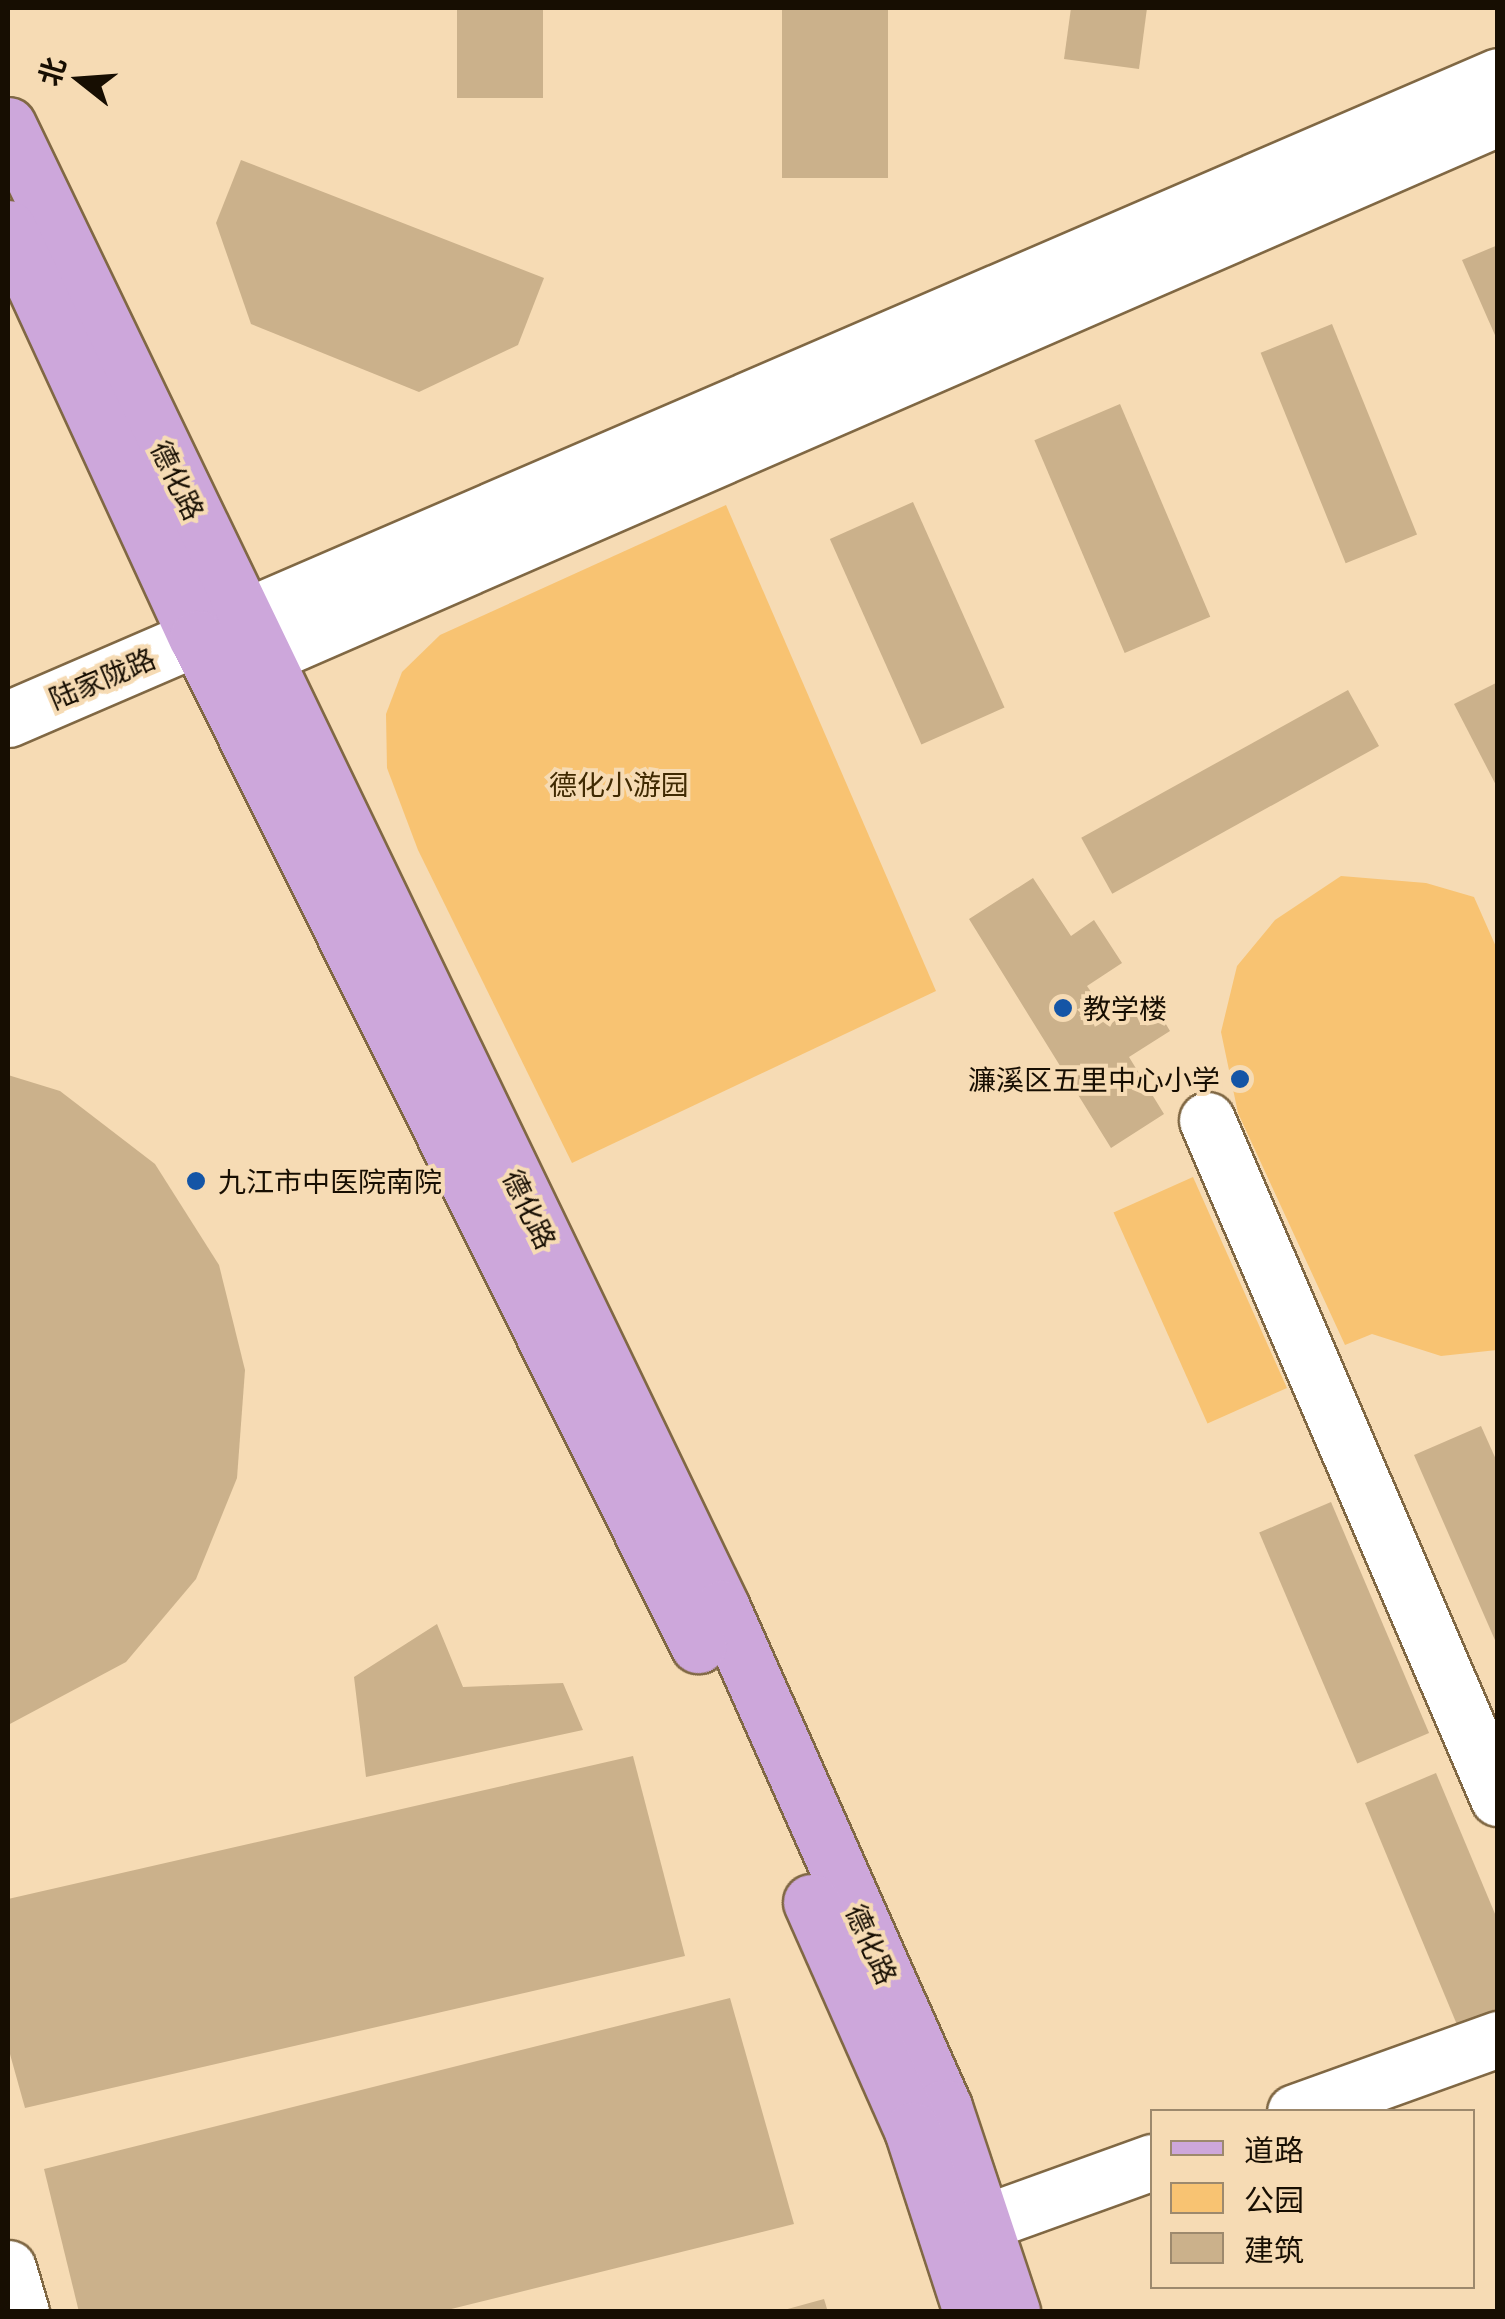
<!DOCTYPE html>
<meta charset="utf-8">
<style>
body{margin:0}
#map{position:relative;width:1505px;height:2319px;overflow:hidden;background:#f6dbb4;font-family:Lato,"Noto Sans SC",sans-serif}
div>[style]{position:absolute}
.green>*{inset:0;background:#f8c372;transform-origin:0 0}
.building>*{inset:0;background:#cbb18b;transform-origin:0 0}
.roads{filter:drop-shadow(2px 0 #806844) drop-shadow(-2px 0 #806844) drop-shadow(0 2px #806844) drop-shadow(0 -2px #806844)}
.minor>*{height:55px;margin:-27.5px;padding:0 27.5px;transform-origin:27.5px;border-radius:27.5px;background:#fff}
.major>*{height:55px;margin:-27.5px;padding:0 27.5px;transform-origin:27.5px;border-radius:27.5px;background:#cda7db}
.dots>*{width:28px;height:28px;translate:-50% -50%;box-sizing:border-box;border:5px solid #f6dbb4;border-radius:50%}
span{translate:-50% -50%;white-space:nowrap;text-align:center;line-height:1.15;-webkit-text-stroke:8px #f6dbb4;paint-order:stroke}
.street-label{font-size:28px;color:#170e02}
.park-label{font-size:28px;color:#402a02}
.poi-label{font-size:28px;color:#170e02}
.left{translate:0 -50%;text-align:left}
.right{translate:-100% -50%;text-align:right}
.frame{position:absolute;inset:0;border:10px solid #170e02;pointer-events:none}
.legend{position:absolute;left:1150px;top:2109px;width:325px;height:180px;box-sizing:border-box;background:#f6dbb4;border:2px solid #9d896d;margin:0;padding:12px 18px;list-style:none;font-size:30px;color:#170e02}
.legend li{display:flex;align-items:center;gap:20px;height:50px}
.legend b{width:50px;border:2px solid #9d896d}
.north{position:absolute;left:30px;top:30px;width:100px;height:100px;-webkit-text-stroke:8px #f6dbb4;paint-order:stroke;rotate:287deg;font-size:28px;font-weight:700;line-height:40px;text-align:center;color:#170e02}
.north::after{content:'';display:block;margin:auto;width:35px;height:45px;background:#170e02;clip-path:polygon(50% 0,100% 100%,50% 72%,0 100%)}
</style>
<div id="map">
<div class="green">
<i style="clip-path:polygon(726px 505px,936px 991px,572px 1163px,418px 850px,387px 768px,386px 714px,402px 672px,440px 635px)"></i>
<i style="clip-path:polygon(1341px 876px,1426px 883px,1474px 897px,1497px 949px,1497px 1350px,1441px 1356px,1372px 1334px,1345px 1345px,1238px 1113px,1221px 1032px,1237px 966px,1275px 920px)"></i>
<i style="left:1193px;top:1177px;width:231px;height:87px;rotate:66deg"></i>
</div>
<div class="building">
<i style="left:457px;top:8px;width:86px;height:90px"></i>
<i style="left:782px;top:8px;width:106px;height:170px"></i>
<i style="clip-path:polygon(1071px 8px,1147px 8px,1139px 69px,1064px 59px)"></i>
<i style="clip-path:polygon(241px 160px,544px 278px,518px 345px,419px 392px,251px 324px,216px 223px)"></i>
<i style="clip-path:polygon(1498px 245px,1498px 342px,1462px 260px)"></i>
<i style="left:1332px;top:324px;width:227px;height:77px;rotate:68deg"></i>
<i style="left:1120px;top:404px;width:231px;height:93px;rotate:67deg"></i>
<i style="left:913px;top:502px;width:225px;height:91px;rotate:66deg"></i>
<i style="clip-path:polygon(1498px 682px,1498px 789px,1454px 704px)"></i>
<i style="left:1348px;top:690px;width:64px;height:305px;rotate:61deg"></i>
<i style="clip-path:polygon(1033px 878px,1071px 936px,1094px 920px,1122px 963px,1087px 986px,1111px 1021px,1148px 994px,1170px 1031px,1129px 1057px,1164px 1114px,1111px 1148px,969px 919px)"></i>
<i style="clip-path:polygon(8px 1075px,60px 1091px,155px 1164px,219px 1265px,245px 1370px,237px 1478px,196px 1579px,126px 1662px,8px 1725px)"></i>
<i style="clip-path:polygon(1481px 1426px,1498px 1464px,1498px 1647px,1414px 1455px)"></i>
<i style="left:1331px;top:1502px;width:251px;height:78px;rotate:67deg"></i>
<i style="clip-path:polygon(437px 1624px,463px 1687px,563px 1683px,583px 1730px,366px 1777px,354px 1677px)"></i>
<i style="clip-path:polygon(633px 1756px,685px 1956px,25px 2108px,8px 2047px,8px 1899px)"></i>
<i style="clip-path:polygon(1436px 1773px,1498px 1921px,1498px 2016px,1460px 2032px,1365px 1803px)"></i>
<i style="clip-path:polygon(730px 1998px,794px 2224px,439px 2312px,79px 2312px,44px 2169px)"></i>
<i style="clip-path:polygon(824px 2299px,828px 2312px,784px 2312px,784px 2310px)"></i>
</div>
<div class="roads">
<div class="minor">
<i style="left:220px;top:666px;width:45px;rotate:-12.8deg"></i>
<i style="left:264px;top:656px;width:1346px;rotate:-23.56deg"></i>
<i style="left:8px;top:719px;width:1623px;rotate:-23.34deg"></i>
<i style="left:1207px;top:1120px;width:738px;rotate:66.77deg"></i>
<i style="left:1295px;top:2112px;width:216px;rotate:-19.8deg"></i>
<i style="left:983px;top:2223px;width:180px;rotate:-19.8deg"></i>
<i style="left:8px;top:2268px;width:46px;rotate:73.5deg"></i>
</div>
<div class="major">
<i style="left:8px;top:125px;width:1646px;rotate:64.29deg"></i>
<i style="left:722px;top:1608px;width:546px;rotate:66.02deg"></i>
<i style="left:944px;top:2107px;width:216px;rotate:71.6deg"></i>
<i style="left:8px;top:228px;width:451px;rotate:65.3deg"></i>
<i style="left:197px;top:638px;width:1125px;rotate:63.55deg"></i>
<i style="left:811px;top:1902px;width:249px;rotate:66.1deg"></i>
<i style="left:912px;top:2130px;width:191px;rotate:72deg"></i>
</div>
</div>
<div class="dots">
<i style="left:1063px;top:1008px;background:#1455a6"></i>
<i style="left:1240px;top:1079px;background:#1455a6"></i>
<i style="left:196px;top:1181px;background:#1455a6"></i>
</div>
<div class="street-label">
<span style="left:178px;top:480px;rotate:64deg">德化路</span>
<span style="left:102px;top:678px;rotate:-23deg">陆家陇路</span>
<span style="left:530px;top:1209px;rotate:64deg">德化路</span>
<span style="left:872px;top:1944px;rotate:66deg">德化路</span>
</div>
<div class="park-label">
<span style="left:619px;top:784px">德化小游园</span>
</div>
<div class="poi-label">
<span class="left" style="left:1083px;top:1008px">教学楼</span>
<span class="right" style="left:1220px;top:1079px">濂溪区五里中心小学</span>
<span class="left" style="left:218px;top:1181px">九江市中医院南院</span>
</div>
<div class="frame"></div>
<ul class="legend">
<li><b style="height:12px;background:#cda7db"></b>道路</li>
<li><b style="height:28px;background:#f8c372"></b>公园</li>
<li><b style="height:28px;background:#cbb18b"></b>建筑</li>
</ul>
<div class="north">北</div>
</div>
